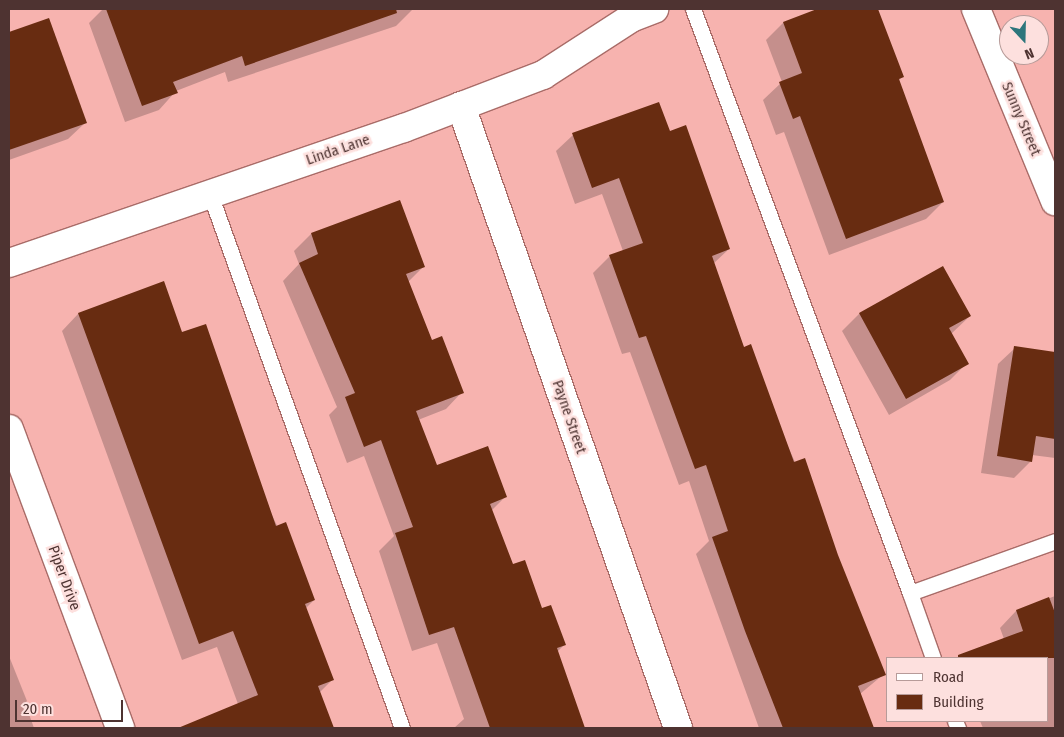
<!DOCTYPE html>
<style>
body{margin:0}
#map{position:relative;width:1064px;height:737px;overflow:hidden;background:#f7b3af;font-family:"Fira Sans Condensed",sans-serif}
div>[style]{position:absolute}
.shadow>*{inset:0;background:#0003}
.building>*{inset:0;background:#682c11}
.roads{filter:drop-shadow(1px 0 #a96c68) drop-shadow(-1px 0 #a96c68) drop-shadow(0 1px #a96c68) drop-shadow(0 -1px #a96c68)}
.service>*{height:15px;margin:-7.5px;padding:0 7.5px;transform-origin:7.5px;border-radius:7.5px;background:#fff}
.minor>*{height:28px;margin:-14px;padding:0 14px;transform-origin:14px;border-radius:14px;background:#fff}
span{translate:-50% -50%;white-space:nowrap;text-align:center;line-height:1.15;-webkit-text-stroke:5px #fde0de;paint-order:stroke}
.street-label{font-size:15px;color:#4e3331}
.frame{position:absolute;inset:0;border:10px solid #4e3331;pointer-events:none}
.legend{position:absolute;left:886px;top:657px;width:162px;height:65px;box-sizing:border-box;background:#fde0de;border:1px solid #b79b99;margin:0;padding:6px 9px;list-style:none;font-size:15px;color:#4e3331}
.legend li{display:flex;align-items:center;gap:10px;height:25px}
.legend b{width:25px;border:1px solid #b79b99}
.north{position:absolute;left:999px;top:15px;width:50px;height:50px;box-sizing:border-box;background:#fde0de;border:1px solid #b79b99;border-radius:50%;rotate:159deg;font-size:14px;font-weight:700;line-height:20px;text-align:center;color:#4e3331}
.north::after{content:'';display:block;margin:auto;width:18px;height:22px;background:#2d767c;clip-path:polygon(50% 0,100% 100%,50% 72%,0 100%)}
.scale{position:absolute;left:15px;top:700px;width:108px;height:22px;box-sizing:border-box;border:2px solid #4e3331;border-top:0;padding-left:6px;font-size:15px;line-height:18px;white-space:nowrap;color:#4e3331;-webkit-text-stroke:4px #fde0de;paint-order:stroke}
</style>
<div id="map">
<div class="shadow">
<i style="clip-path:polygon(103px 9px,413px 9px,396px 26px,228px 82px,225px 72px,176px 91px,159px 110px,125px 122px,89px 23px)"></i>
<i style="clip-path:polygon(820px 9px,877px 9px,902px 77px,898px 81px,943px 202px,926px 219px,829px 255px,784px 132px,776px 135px,763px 100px,782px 82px,766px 40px,783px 23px)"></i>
<i style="clip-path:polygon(49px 19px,85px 123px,68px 139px,9px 160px,9px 33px)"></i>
<i style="clip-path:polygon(669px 133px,729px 249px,713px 264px,744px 348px,837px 556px,884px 674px,860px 694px,873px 728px,759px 728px,696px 554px,709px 541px,689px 481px,679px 485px,630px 352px,622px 354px,593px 273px,610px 256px,623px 251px,602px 194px,575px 204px,556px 151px,573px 135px)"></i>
<i style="clip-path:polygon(399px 201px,423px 267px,408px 282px,431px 342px,462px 392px,446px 409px,418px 420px,436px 466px,505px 497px,491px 511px,512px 566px,564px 645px,557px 652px,584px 728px,454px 728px,464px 719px,437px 643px,412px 651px,379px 551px,394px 536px,364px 456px,347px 463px,329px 415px,337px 407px,283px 281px,299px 264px,294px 251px,311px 234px)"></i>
<i style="clip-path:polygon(943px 268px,970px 316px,951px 334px,967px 363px,950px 380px,889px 415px,842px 331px,859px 314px)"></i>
<i style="clip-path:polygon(163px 283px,182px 334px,314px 600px,305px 609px,333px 679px,319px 693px,333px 728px,205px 727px,238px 704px,217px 647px,182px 660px,62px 331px,78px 314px)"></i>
<i style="clip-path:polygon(1015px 348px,1055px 354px,1055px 458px,1032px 455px,1031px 461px,1014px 478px,981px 473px,998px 364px)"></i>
<i style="clip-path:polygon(1055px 596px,1055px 728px,983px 728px,980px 721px,1048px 721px,1048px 658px,968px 658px,976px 650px,1004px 639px,1000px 628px,1016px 611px)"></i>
<i style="clip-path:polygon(9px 656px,27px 701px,25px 703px,34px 728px,9px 728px)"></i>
</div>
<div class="building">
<i style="clip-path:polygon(106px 9px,396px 9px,397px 13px,245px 66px,242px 56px,173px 82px,178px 93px,142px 106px)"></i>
<i style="clip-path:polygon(817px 9px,878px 9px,904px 77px,899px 79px,944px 202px,846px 239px,800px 116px,793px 119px,779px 82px,802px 73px,783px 22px)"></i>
<i style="clip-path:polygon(49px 18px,87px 123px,9px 150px,9px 32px)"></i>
<i style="clip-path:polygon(659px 102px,670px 131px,686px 125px,730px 249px,712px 256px,744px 347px,751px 344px,794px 462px,805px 458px,838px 555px,886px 675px,858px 686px,874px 728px,783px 728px,745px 631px,712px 537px,728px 531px,706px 465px,695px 469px,646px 336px,639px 338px,609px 255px,643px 243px,619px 178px,592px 188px,572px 133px)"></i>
<i style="clip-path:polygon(400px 200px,425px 267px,406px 274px,432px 340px,442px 336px,464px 393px,416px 411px,437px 465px,488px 446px,507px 497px,490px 504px,513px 564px,525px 560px,542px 608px,551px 605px,566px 645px,557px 648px,585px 728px,490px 728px,454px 627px,429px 635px,395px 533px,413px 527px,381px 440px,364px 447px,345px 397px,355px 393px,299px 263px,318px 254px,311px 233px)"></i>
<i style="clip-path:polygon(943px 266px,971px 316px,949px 328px,969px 364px,906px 399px,859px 313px)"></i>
<i style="clip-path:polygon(164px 281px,182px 332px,206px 324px,276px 526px,286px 522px,315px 600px,305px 604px,334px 680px,318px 686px,334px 728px,178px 728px,258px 695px,233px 631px,199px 644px,78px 313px)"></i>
<i style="clip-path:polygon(1014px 346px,1055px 352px,1055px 439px,1036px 436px,1032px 462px,997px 456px)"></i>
<i style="clip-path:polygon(1049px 597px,1055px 613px,1055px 658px,958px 658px,958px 655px,1023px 631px,1016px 610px)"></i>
</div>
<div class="roads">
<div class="service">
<i style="left:693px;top:9px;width:623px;rotate:69.62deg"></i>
<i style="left:210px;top:194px;width:567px;rotate:70.22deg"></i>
<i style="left:933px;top:658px;width:69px;rotate:-109.5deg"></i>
<i style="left:910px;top:593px;width:154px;rotate:-19.7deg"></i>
<i style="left:955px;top:721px;width:8px;rotate:67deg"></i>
</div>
<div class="minor">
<i style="left:976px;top:9px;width:208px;rotate:67.6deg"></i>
<i style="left:461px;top:106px;width:659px;rotate:70.77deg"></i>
<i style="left:9px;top:263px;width:417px;rotate:-18.9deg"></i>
<i style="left:404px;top:128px;width:149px;rotate:-20.9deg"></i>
<i style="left:543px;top:75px;width:105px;rotate:-32.9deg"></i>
<i style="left:631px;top:18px;width:25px;rotate:-21deg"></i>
<i style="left:9px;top:429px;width:319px;rotate:69.6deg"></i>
</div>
</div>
<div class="street-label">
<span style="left:1021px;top:119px;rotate:67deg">Sunny Street</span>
<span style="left:338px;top:150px;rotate:-19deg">Linda Lane</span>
<span style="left:569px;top:417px;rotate:71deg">Payne Street</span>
<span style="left:64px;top:578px;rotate:70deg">Piper Drive</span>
</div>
<div class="frame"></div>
<ul class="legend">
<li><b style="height:6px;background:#fff"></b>Road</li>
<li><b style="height:14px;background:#682c11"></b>Building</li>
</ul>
<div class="north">N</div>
<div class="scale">20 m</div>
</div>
